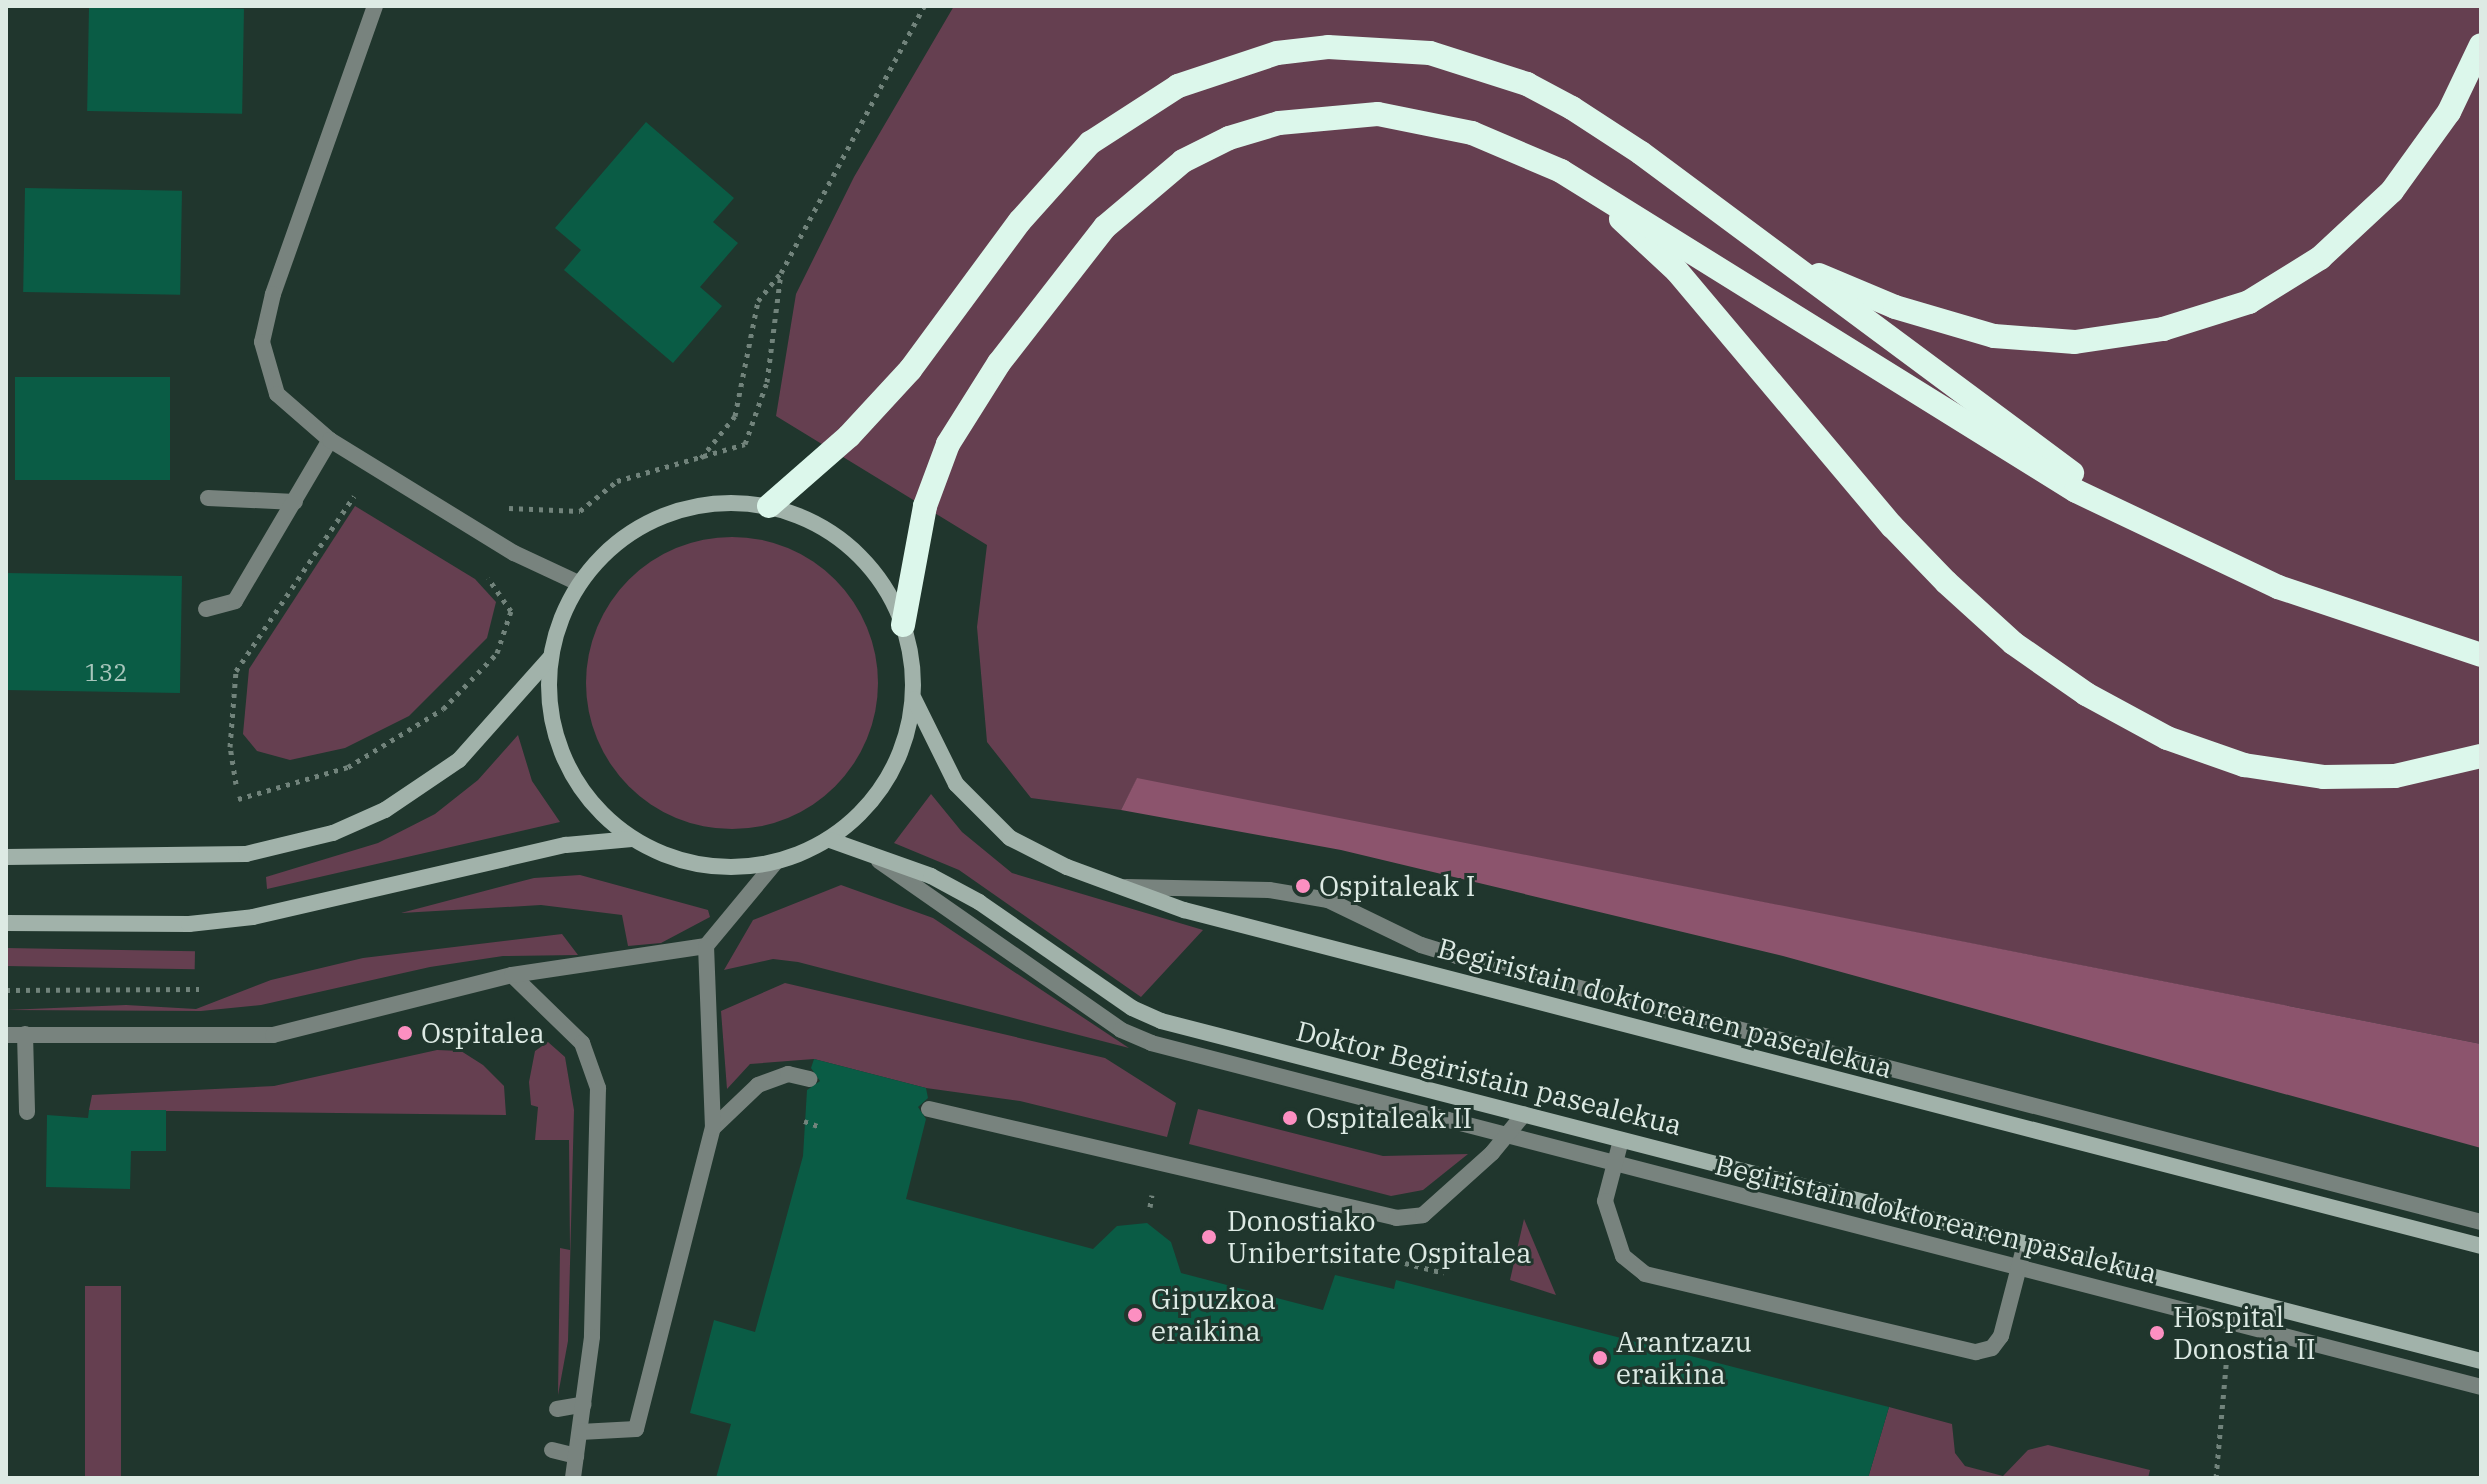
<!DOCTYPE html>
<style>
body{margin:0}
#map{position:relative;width:2487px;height:1484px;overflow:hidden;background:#20362d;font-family:"IBM Plex Serif",serif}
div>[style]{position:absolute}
.green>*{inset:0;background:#653f50;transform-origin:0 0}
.round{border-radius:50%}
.forest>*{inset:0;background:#8c546d}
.building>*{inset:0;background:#0a5c45;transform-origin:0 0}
.path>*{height:5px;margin-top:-2.5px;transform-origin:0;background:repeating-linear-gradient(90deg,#71837b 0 4px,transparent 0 10px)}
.lane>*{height:16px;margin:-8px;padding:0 8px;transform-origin:8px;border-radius:8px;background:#78837e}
.street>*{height:16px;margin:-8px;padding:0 8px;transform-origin:8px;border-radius:8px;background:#78837e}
.secondary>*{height:16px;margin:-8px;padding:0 8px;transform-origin:8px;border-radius:8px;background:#a1b2aa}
.secondary>.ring{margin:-8px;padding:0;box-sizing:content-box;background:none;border:16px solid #a1b2aa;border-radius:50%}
.highway>*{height:24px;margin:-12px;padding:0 12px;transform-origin:12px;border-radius:12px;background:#dcf7eb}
.dots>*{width:22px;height:22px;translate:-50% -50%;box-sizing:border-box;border:4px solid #20362d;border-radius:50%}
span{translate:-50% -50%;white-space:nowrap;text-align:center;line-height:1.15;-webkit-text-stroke:6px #20362d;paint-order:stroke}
.number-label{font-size:24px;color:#a8c6bc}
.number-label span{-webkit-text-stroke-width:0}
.poi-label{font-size:28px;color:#ddeae4}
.left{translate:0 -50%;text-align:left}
.street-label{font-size:28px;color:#ddeae4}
.frame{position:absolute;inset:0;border:8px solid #ddeae4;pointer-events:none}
</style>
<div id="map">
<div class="green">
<i style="clip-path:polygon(954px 6px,2481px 6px,2481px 1044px,1137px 779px,1121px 810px,1031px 798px,987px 742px,977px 627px,987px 545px,776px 416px,796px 294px,854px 177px)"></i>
<i style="clip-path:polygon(355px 506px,475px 579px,496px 602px,487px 638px,409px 716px,345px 748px,290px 760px,257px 751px,243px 734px,249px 669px)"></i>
<i class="round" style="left:586px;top:537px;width:292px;height:292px"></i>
<i style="clip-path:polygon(518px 735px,532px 781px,560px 822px,267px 889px,266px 877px,378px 843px,435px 814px,478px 780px)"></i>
<i style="clip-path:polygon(931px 794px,962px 832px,1012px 873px,1203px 930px,1141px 997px,959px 870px,894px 843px)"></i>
<i style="clip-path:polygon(580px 875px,708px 910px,710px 917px,661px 943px,628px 946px,622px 915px,541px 905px,401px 913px,534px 878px)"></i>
<i style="clip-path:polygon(841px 885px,933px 918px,1129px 1048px,798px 962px,773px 959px,724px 970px,753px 920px)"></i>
<i style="clip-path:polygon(562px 934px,578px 955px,503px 956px,430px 967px,261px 1005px,201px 1011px,6px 1010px,126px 1005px,196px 1009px,271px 980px,363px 958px)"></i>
<i style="left:6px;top:948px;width:189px;height:18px;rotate:1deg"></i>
<i style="clip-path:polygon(785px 983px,1105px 1058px,1176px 1103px,1167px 1137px,1020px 1101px,926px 1088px,814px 1059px,750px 1064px,727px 1089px,721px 1011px)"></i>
<i style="clip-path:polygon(548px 1042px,565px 1057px,574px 1110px,568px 1341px,558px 1395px,560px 1248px,570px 1250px,569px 1140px,535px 1140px,538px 1107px,531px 1105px,529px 1082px,535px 1051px)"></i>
<i style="clip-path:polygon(437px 1050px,461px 1051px,483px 1065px,504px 1086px,506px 1115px,89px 1110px,92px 1095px,274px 1086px)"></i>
<i style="clip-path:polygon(1198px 1109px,1383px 1156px,1468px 1154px,1423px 1190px,1391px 1196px,1189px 1144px)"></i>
<i style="clip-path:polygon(1524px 1219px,1556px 1295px,1510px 1280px)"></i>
<i style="left:85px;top:1286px;width:36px;height:192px"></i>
<i style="clip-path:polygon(1889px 1407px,1952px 1424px,1955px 1453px,1965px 1466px,2003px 1476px,2028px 1450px,2048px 1445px,2150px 1470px,2148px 1478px,1868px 1478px)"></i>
</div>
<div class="forest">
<i style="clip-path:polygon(1137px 778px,2481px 1044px,2481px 1148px,1783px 956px,1341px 850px,1121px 810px)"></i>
</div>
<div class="building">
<i style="left:89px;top:6px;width:155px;height:105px;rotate:1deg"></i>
<i style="clip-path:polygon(646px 122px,734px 198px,713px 222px,738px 243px,700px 287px,722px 306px,673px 363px,564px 270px,581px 250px,555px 228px)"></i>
<i style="left:25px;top:188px;width:157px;height:104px;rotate:1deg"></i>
<i style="left:15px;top:377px;width:155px;height:103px"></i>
<i style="left:6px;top:573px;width:176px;height:117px;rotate:1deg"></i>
<i style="clip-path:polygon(814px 1059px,926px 1088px,928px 1098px,918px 1107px,926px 1119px,906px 1199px,1093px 1249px,1117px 1226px,1147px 1223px,1171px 1242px,1181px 1273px,1323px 1310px,1335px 1275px,1394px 1289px,1396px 1280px,1889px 1407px,1868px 1478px,716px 1478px,731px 1424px,690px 1413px,714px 1320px,755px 1332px,803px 1156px,807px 1090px,820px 1081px,811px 1068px)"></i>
<i style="clip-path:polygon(89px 1110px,166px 1110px,166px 1151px,131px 1151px,130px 1189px,46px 1187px,47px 1115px,88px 1118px)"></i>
</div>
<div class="path">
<i style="left:701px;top:458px;width:54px;rotate:-51deg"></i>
<i style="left:735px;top:416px;width:117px;rotate:-78.7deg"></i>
<i style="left:758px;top:301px;width:35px;rotate:-51deg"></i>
<i style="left:509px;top:508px;width:71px;rotate:2.4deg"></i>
<i style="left:580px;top:511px;width:48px;rotate:-39deg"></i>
<i style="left:617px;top:481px;width:133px;rotate:-16.1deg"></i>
<i style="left:745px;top:444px;width:66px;rotate:-70.5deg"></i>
<i style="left:767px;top:382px;width:110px;rotate:-82.7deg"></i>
<i style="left:781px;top:273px;width:303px;rotate:-61.8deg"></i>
<i style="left:236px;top:784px;width:37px;rotate:-99deg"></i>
<i style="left:230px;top:747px;width:76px;rotate:-85.5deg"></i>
<i style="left:236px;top:671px;width:211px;rotate:-56deg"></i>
<i style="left:238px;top:799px;width:115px;rotate:-16.2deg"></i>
<i style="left:348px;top:767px;width:111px;rotate:-31.4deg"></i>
<i style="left:443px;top:709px;width:78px;rotate:-46deg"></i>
<i style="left:497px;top:653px;width:44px;rotate:-71.6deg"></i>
<i style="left:511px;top:611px;width:40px;rotate:-124.9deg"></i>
<i style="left:6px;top:990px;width:193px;rotate:-0.3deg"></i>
<i style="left:804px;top:1121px;width:15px;rotate:20deg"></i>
<i style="left:1150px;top:1207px;width:12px;rotate:-81deg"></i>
<i style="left:1405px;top:1263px;width:40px;rotate:14.4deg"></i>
<i style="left:2216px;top:1478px;width:124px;rotate:-84.9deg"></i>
</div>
<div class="lane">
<i style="left:208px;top:498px;width:87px;rotate:2.6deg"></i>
<i style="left:206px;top:609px;width:30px;rotate:-15deg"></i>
<i style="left:235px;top:601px;width:187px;rotate:-59.5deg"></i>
<i style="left:879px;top:861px;width:295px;rotate:34.9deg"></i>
<i style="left:1121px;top:1030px;width:33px;rotate:23deg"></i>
<i style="left:1151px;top:1043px;width:1374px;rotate:14.5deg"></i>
<i style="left:1126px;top:887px;width:143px;rotate:1.2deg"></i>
<i style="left:1269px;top:890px;width:60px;rotate:9.6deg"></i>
<i style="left:1328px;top:900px;width:103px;rotate:25.8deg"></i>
<i style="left:1421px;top:945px;width:38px;rotate:17deg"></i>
<i style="left:1457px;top:956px;width:1058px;rotate:14.56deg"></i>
<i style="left:25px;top:1034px;width:78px;rotate:88.5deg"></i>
<i style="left:929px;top:1109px;width:480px;rotate:13.1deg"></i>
<i style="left:1396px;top:1218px;width:27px;rotate:-6deg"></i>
<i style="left:1423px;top:1215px;width:93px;rotate:-41.9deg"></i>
<i style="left:1492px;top:1153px;width:50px;rotate:-50.6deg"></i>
<i style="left:713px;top:1128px;width:62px;rotate:-43.7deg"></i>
<i style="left:758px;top:1085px;width:32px;rotate:-20deg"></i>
<i style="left:788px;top:1074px;width:22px;rotate:13deg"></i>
<i style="left:1621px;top:1140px;width:63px;rotate:104.7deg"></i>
<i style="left:1605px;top:1201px;width:58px;rotate:71.9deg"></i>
<i style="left:1623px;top:1256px;width:28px;rotate:39deg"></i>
<i style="left:1645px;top:1274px;width:340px;rotate:13.3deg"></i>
<i style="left:1976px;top:1352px;width:16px;rotate:-14deg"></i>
<i style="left:1992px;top:1348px;width:15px;rotate:-53deg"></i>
<i style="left:2001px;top:1336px;width:95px;rotate:-75.4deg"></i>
<i style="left:557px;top:1409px;width:27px;rotate:-10deg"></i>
<i style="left:552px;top:1450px;width:25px;rotate:14deg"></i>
</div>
<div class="street">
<i style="left:375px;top:6px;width:306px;rotate:109.5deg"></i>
<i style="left:273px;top:294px;width:49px;rotate:102.9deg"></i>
<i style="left:262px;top:342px;width:54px;rotate:73.9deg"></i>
<i style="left:277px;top:394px;width:70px;rotate:41deg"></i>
<i style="left:330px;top:440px;width:216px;rotate:31.6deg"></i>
<i style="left:514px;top:553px;width:71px;rotate:25.1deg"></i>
<i style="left:512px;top:975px;width:98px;rotate:44.2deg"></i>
<i style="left:582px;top:1043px;width:48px;rotate:70.4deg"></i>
<i style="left:598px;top:1088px;width:249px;rotate:91.4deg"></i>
<i style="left:592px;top:1337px;width:142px;rotate:97.7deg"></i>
<i style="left:6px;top:1035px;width:267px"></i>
<i style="left:273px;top:1035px;width:246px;rotate:-14.1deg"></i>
<i style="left:512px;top:975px;width:196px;rotate:-8.5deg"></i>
<i style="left:706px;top:946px;width:108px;rotate:-50.3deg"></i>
<i style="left:580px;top:1432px;width:56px;rotate:-3.1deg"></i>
<i style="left:636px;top:1429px;width:311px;rotate:-75.7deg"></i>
<i style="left:713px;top:1128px;width:182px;rotate:-92.2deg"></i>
</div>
<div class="secondary">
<i class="ring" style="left:549px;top:503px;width:348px;height:348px"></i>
<i style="left:914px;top:699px;width:95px;rotate:63.7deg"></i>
<i style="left:956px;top:784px;width:76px;rotate:45deg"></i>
<i style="left:1010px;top:838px;width:64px;rotate:27deg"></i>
<i style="left:1067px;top:867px;width:125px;rotate:20.2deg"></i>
<i style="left:1184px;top:910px;width:1340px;rotate:14.52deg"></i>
<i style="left:830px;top:840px;width:107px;rotate:19.6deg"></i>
<i style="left:931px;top:876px;width:55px;rotate:28.4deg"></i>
<i style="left:979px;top:902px;width:186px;rotate:34.7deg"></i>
<i style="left:1132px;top:1008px;width:32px;rotate:24deg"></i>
<i style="left:1161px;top:1021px;width:1363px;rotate:14.44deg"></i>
<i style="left:6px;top:857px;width:240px;rotate:-0.7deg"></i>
<i style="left:246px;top:854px;width:89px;rotate:-13.6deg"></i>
<i style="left:333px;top:833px;width:57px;rotate:-23.9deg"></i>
<i style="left:385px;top:810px;width:89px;rotate:-34deg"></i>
<i style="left:459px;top:760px;width:137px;rotate:-48.3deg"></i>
<i style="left:6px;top:923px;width:183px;rotate:0.3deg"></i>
<i style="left:189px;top:924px;width:64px;rotate:-6.2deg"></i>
<i style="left:253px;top:917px;width:321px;rotate:-13deg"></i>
<i style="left:566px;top:845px;width:66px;rotate:-5.2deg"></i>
</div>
<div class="highway">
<i style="left:1621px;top:219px;width:76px;rotate:42.9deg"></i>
<i style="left:1677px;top:271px;width:334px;rotate:49.9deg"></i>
<i style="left:1892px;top:526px;width:78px;rotate:46deg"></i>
<i style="left:1946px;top:582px;width:91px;rotate:42.3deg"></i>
<i style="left:2013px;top:643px;width:89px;rotate:34.9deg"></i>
<i style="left:2086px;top:694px;width:92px;rotate:28.5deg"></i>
<i style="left:2167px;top:738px;width:82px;rotate:19.3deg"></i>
<i style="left:2244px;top:765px;width:80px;rotate:8.6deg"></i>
<i style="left:2323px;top:777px;width:72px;rotate:-0.8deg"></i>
<i style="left:2395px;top:776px;width:88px;rotate:-13.1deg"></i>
<i style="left:1819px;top:275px;width:82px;rotate:22.8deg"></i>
<i style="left:1895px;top:307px;width:103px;rotate:16.3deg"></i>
<i style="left:1994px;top:336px;width:81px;rotate:4.2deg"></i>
<i style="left:2075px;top:342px;width:89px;rotate:-8.4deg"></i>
<i style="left:2163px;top:329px;width:90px;rotate:-17.4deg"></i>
<i style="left:2249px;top:302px;width:84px;rotate:-31.8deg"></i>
<i style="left:2320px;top:258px;width:98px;rotate:-42.9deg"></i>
<i style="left:2392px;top:191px;width:97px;rotate:-54.2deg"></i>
<i style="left:2449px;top:112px;width:74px;rotate:-64.5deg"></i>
<i style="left:769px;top:506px;width:106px;rotate:-41.2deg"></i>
<i style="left:849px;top:436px;width:90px;rotate:-47.3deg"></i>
<i style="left:910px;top:370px;width:185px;rotate:-53.6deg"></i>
<i style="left:1020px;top:221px;width:105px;rotate:-48.1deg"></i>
<i style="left:1090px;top:143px;width:105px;rotate:-32.9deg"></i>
<i style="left:1178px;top:86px;width:104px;rotate:-18.4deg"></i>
<i style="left:1277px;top:53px;width:51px;rotate:-6.7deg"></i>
<i style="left:1328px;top:47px;width:102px;rotate:3.4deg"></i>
<i style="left:1430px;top:53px;width:102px;rotate:17.7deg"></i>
<i style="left:1527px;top:84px;width:51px;rotate:28.1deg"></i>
<i style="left:1572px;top:108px;width:82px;rotate:33.1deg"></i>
<i style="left:1641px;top:153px;width:537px;rotate:36.59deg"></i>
<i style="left:903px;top:625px;width:121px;rotate:-79.5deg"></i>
<i style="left:925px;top:506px;width:66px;rotate:-69.6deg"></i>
<i style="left:948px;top:444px;width:96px;rotate:-57.8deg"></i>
<i style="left:999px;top:363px;width:172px;rotate:-52.1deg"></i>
<i style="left:1105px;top:227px;width:102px;rotate:-40.2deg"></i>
<i style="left:1183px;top:161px;width:51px;rotate:-26.6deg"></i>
<i style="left:1229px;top:138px;width:52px;rotate:-16.7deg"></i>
<i style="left:1279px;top:123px;width:99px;rotate:-5.2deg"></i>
<i style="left:1378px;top:114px;width:96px;rotate:11.4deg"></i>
<i style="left:1472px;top:133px;width:97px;rotate:23.1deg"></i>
<i style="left:1561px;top:171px;width:606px;rotate:31.86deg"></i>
<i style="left:2076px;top:491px;width:224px;rotate:25.4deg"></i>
<i style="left:2278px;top:587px;width:214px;rotate:18.5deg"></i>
</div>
<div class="dots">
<i style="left:1303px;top:886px;background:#fc8fc1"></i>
<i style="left:405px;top:1033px;background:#fc8fc1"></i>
<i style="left:1290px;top:1118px;background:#fc8fc1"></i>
<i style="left:1209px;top:1237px;background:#fc8fc1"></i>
<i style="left:1135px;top:1315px;background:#fc8fc1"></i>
<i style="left:2157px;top:1333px;background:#fc8fc1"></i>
<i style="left:1600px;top:1358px;background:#fc8fc1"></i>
</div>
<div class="number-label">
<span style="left:106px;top:673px">132</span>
</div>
<div class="poi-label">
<span class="left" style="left:1319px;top:886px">Ospitaleak I</span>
<span class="left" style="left:421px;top:1033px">Ospitalea</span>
<span class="left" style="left:1306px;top:1118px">Ospitaleak II</span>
<span class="left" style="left:1227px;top:1237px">Donostiako<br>Unibertsitate Ospitalea</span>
<span class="left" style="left:1151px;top:1315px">Gipuzkoa<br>eraikina</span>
<span class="left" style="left:2173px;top:1333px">Hospital<br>Donostia II</span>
<span class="left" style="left:1616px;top:1358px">Arantzazu<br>eraikina</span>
</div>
<div class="street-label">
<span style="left:1665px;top:1008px;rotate:15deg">Begiristain doktorearen pasealekua</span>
<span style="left:1489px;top:1078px;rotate:14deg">Doktor Begiristain pasealekua</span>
<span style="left:1936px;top:1219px;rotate:14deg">Begiristain doktorearen pasalekua</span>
</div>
<div class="frame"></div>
</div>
